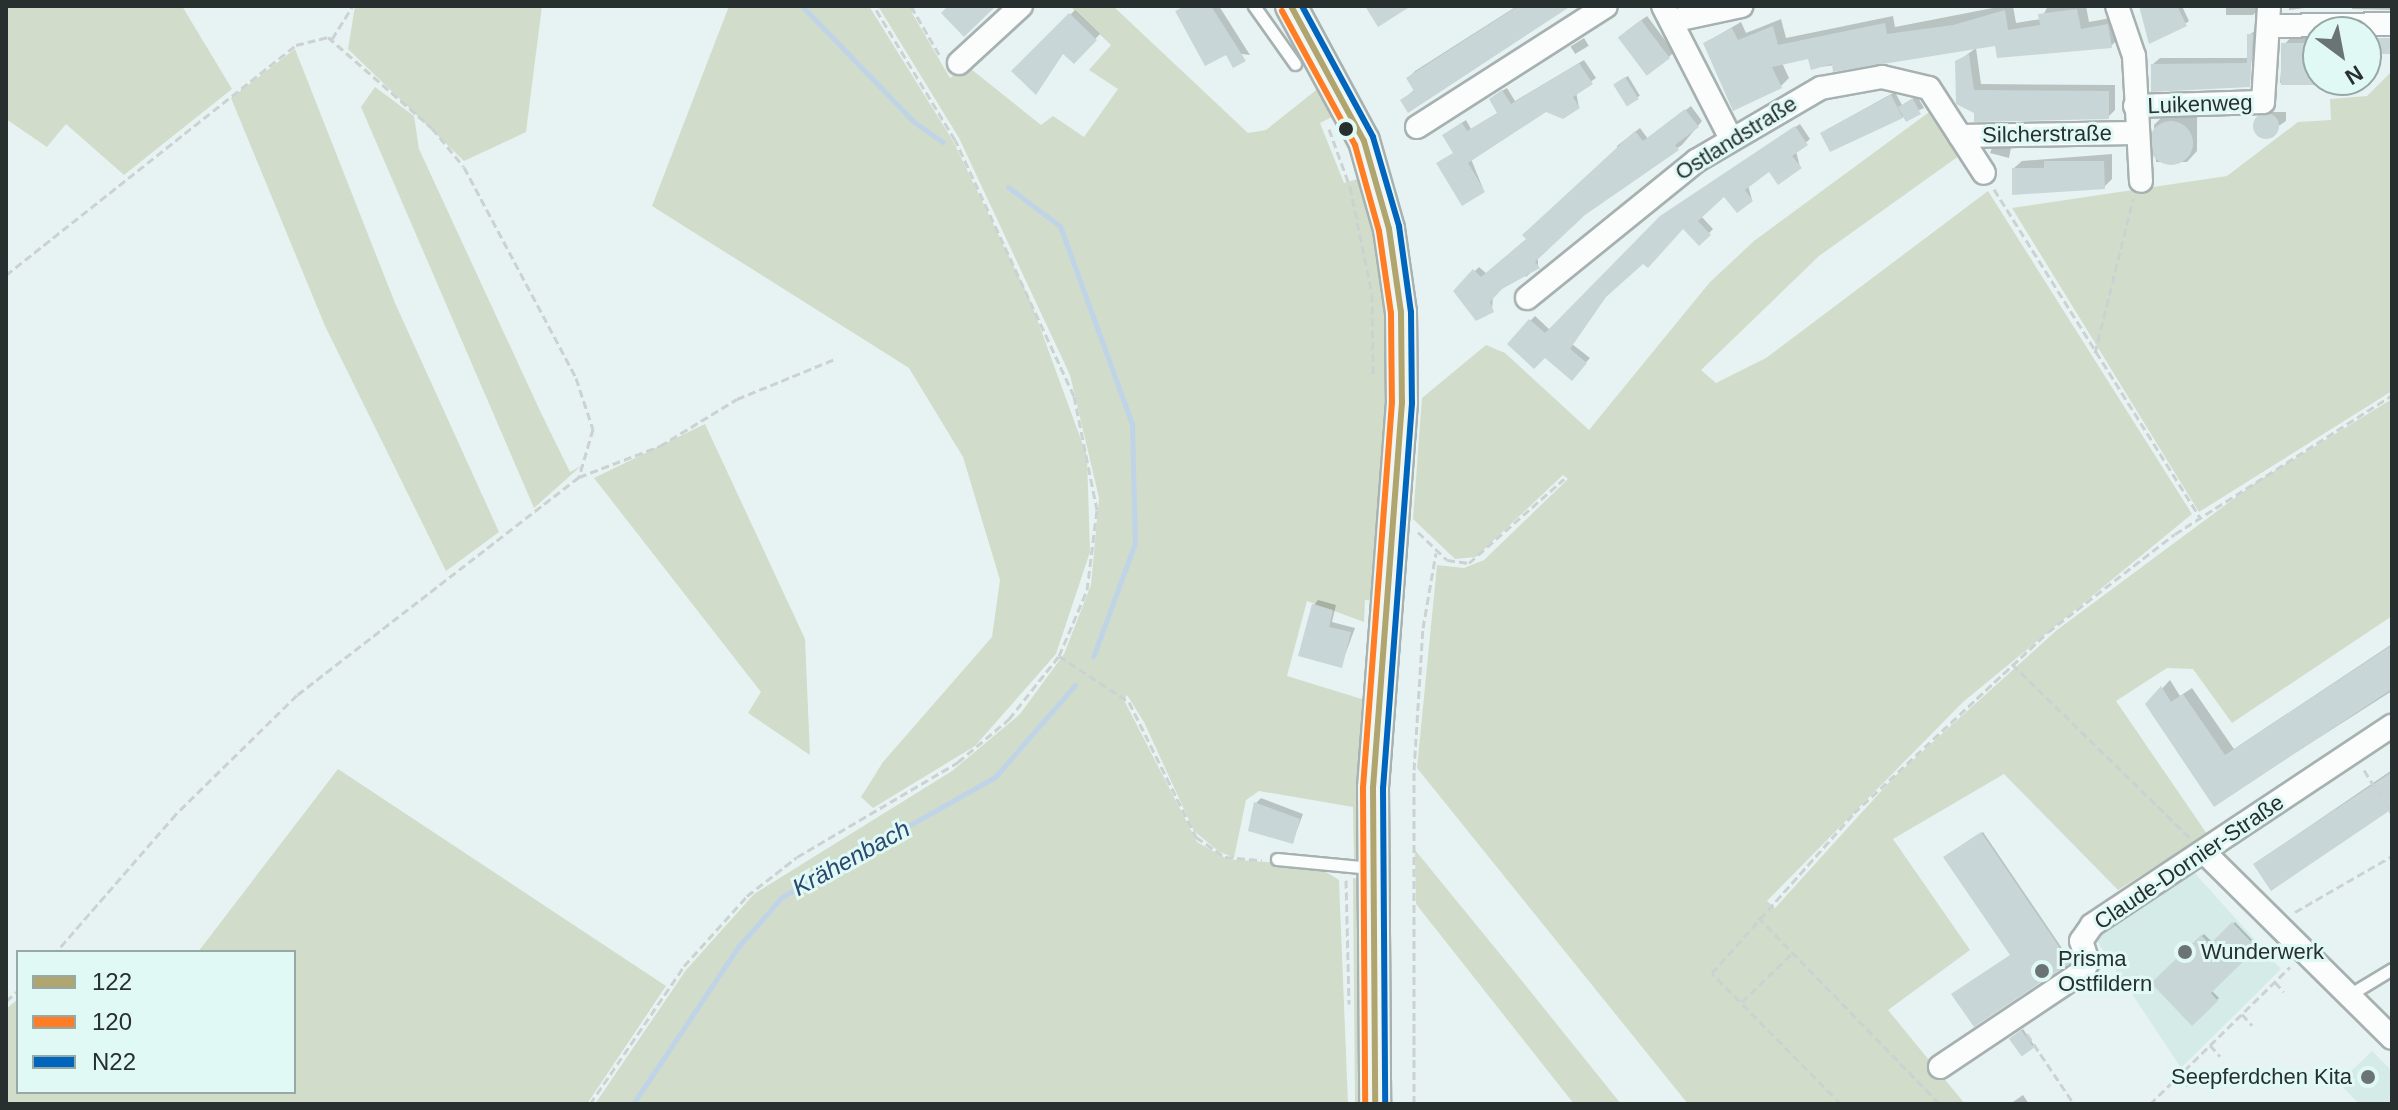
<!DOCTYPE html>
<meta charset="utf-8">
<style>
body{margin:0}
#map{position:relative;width:2398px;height:1110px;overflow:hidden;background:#e7f3f2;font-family:Helvetica,sans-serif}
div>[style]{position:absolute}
.built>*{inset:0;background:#d4ebe8}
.green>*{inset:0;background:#d2dcca}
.shadow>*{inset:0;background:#0003;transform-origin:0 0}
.stream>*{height:5px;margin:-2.5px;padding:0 2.5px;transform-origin:2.5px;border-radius:2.5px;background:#c0d4e8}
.building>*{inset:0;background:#c9d6d8;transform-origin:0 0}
.round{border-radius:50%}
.path>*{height:3px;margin-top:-1.5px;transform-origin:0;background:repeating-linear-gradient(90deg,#ccd2d1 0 8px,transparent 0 12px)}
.roads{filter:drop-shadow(2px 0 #a7b1b0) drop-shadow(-2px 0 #a7b1b0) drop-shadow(0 2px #a7b1b0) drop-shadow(0 -2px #a7b1b0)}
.service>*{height:11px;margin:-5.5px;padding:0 5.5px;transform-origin:5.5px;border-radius:5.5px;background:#fbfdfd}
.minor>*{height:22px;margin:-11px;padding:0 11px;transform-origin:11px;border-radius:11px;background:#fbfdfd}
.secondary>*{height:30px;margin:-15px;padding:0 15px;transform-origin:15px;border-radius:15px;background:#f0f6f4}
.bus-1>*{height:6px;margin:-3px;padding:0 3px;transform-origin:3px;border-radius:3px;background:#b0a46f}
.bus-2>*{height:6px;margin:-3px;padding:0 3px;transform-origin:3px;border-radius:3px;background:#ff7d24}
.bus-3>*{height:6px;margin:-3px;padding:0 3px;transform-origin:3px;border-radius:3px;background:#0065bd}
.dots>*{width:22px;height:22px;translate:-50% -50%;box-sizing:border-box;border:4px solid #e1f9f5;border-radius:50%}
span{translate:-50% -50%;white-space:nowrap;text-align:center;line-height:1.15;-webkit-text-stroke:6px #e1f9f5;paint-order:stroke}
.street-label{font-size:22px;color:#27302e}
.poi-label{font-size:22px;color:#27302e}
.left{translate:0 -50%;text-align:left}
.right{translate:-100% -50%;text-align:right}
.water-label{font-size:24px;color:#294970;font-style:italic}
.frame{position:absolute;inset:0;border:8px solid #27302e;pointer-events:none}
.legend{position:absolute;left:16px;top:950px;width:280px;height:144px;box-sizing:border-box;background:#e1f9f5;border:2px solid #97a9a5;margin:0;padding:10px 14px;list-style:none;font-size:24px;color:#27302e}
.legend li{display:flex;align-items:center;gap:16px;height:40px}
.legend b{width:40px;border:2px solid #97a9a5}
.north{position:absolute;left:2302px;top:16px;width:80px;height:80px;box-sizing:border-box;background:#e1f9f5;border:2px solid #97a9a5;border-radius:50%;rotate:148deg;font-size:22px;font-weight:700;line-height:32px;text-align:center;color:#27302e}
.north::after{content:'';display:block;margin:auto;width:28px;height:36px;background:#6a7473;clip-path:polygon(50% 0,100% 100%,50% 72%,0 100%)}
</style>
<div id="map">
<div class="built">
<i style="clip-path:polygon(2192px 870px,2281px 969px,2181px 1068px,2093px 935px)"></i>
<i style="clip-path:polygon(2372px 1051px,2392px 1071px,2392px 1104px,2359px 1104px,2339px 1083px)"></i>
</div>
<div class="green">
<i style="clip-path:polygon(6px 6px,182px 6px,232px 89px,124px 175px,66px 124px,47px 147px,6px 119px)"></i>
<i style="clip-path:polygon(355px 6px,542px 6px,526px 132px,464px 161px,348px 49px)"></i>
<i style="clip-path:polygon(729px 6px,869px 6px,953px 141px,1030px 300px,1087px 456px,1090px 552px,1056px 654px,975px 746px,873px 808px,861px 797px,883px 762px,992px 637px,1000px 580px,963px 457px,909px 368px,652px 206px)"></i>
<i style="clip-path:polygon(878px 6px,916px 6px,912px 13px,950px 78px,966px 65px,1041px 125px,1053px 116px,1084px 137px,1118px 89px,1089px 70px,1111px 45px,1070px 6px,1113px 6px,1248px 133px,1266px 130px,1325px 83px,1336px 115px,1320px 123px,1344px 183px,1358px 179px,1353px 163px,1360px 160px,1393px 329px,1376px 601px,1365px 600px,1364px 622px,1307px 601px,1287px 676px,1365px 700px,1360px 857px,1354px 859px,1353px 807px,1259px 791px,1246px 800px,1234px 858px,1218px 851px,1194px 831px,1144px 722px,1127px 695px,1124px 700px,1197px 842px,1227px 859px,1316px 866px,1339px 880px,1348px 1104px,595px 1104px,686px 970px,754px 894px,952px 771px,1020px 714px,1064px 654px,1091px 585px,1099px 498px,1070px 375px,959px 138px)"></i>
<i style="clip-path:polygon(295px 49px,395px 303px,499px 532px,446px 571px,325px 326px,231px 98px)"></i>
<i style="clip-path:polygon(2392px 71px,2392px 391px,2199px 512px,2012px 208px,2227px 176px,2298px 122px,2331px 120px,2330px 99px,2367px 96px)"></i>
<i style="clip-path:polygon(375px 87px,414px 116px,419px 149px,541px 413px,570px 472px,581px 466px,534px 508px,361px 107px)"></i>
<i style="clip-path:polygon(1936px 107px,1963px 153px,1819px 256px,1701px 370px,1716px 383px,1766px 358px,1988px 191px,2192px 514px,1963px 702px,1767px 901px,1775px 908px,1893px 778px,2057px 630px,2255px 483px,2392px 399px,2392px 616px,2232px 723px,2193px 669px,2167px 668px,2116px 701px,2207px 834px,2118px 890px,2004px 774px,1893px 839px,1970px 950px,1888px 1010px,1965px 1104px,1688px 1104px,1417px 768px,1437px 565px,1464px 568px,1484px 560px,1568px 479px,1563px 475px,1476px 557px,1455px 559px,1413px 519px,1422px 398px,1486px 345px,1505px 353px,1589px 430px,1710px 282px,1754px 241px)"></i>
<i style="clip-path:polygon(705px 424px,805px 639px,810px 755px,748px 713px,761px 692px,594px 478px)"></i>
<i style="clip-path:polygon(338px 769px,666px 986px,587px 1104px,6px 1104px,6px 1009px,18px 999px,18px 1092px,294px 1092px,294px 952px,198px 952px)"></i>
<i style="clip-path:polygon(1415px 850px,1518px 976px,1621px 1104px,1574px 1104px,1416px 904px)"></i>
<i style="clip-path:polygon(1353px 878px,1361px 878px,1366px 1104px,1355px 1104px)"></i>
</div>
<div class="shadow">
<i style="clip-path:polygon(1184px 6px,1219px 6px,1250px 55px,1226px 52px,1177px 12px)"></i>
<i style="clip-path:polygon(1517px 6px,1569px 6px,1403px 100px,1415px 89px,1408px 78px,1415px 71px)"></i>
<i style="clip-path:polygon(2003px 6px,2013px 6px,2016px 23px,2041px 19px,2048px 6px,2086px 6px,2089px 22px,2116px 17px,2119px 38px,2111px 46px,1997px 44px,1812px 68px,1810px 56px,1782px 63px,1789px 78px,1781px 86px,1705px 43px,1741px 22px,1746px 33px,1781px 19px,1786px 38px,1893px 16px,1895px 27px)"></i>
<i style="clip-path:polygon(2139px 6px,2182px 6px,2189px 21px,2185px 24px)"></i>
<i style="clip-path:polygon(2226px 6px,2261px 6px,2261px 7px,2253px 15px,2226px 15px)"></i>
<i style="clip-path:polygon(2289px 6px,2319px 6px,2289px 10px)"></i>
<i style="clip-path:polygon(2352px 6px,2392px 6px,2392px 10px,2352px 9px)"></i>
<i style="clip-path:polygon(1075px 10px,1100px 34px,1074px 61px,1064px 52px,1014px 71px)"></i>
<i style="clip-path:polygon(1647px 16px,1674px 52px,1669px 57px,1625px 32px)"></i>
<i style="clip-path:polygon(2259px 28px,2246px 85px,2153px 64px,2160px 58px,2249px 58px,2249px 35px)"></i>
<i style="clip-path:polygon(2318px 34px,2318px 80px,2324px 80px,2280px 83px,2283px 46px,2293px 35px)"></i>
<i style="left:1584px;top:38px;width:9px;height:16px;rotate:58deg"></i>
<i style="clip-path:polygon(1976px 48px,1981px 84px,2115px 85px,2115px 110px,2108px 117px,1976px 112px,1957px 62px)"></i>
<i style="clip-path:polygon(1584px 60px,1596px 78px,1576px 92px,1579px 107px,1546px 110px,1471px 159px,1484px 191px,1449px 131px,1466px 120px,1471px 129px,1499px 112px,1495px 95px,1507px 88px,1515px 101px)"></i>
<i style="left:1628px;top:76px;width:23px;height:13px;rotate:59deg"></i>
<i style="clip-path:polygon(1895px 92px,1902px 105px,1917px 96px,1924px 108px,1831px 149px,1826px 130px)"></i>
<i style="clip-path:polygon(1691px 106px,1702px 121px,1682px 145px,1583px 213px,1538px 256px,1538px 266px,1526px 277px,1521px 271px,1493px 296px,1492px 310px,1455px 291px,1479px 267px,1487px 274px,1528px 239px,1617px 156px,1617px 146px,1640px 128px,1648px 139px)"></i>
<i style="clip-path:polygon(2197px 112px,2197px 151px,2187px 162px,2156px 162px,2154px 125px,2165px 114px)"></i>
<i style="clip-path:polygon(2258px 112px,2286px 112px,2286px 121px,2261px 138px)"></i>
<i style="clip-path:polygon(1800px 124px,1810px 139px,1796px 151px,1800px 167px,1769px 170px,1748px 185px,1752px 200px,1725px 194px,1701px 216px,1713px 229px,1699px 243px,1684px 226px,1608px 292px,1572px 344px,1590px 358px,1572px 378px,1545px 355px,1509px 343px,1535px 316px,1550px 330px,1666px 213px)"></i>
<i style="clip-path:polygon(2011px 148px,2009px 158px,1990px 153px,1992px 148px)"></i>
<i style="clip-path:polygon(2112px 154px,2112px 179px,2104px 187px,2014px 168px,2022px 161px)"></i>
<i style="clip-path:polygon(1318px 600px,1336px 605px,1332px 622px,1355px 628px,1341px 666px,1314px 605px)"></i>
<i style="clip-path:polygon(2392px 644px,2392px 691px,2215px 804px,2148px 704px,2170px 680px,2180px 696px,2192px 688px,2234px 749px)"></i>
<i style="clip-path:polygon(2392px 770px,2392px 804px,2260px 860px)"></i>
<i style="clip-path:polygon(1261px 798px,1303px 814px,1293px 841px,1256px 803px)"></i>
<i style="clip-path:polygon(1983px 832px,2070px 960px,2069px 962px,2012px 954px,1948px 855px)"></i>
<i style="clip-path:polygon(2235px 922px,2257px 945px,2211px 990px,2219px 998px,2192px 1023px,2154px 983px,2204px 934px,2213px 943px)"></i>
<i style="clip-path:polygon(2023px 1029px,2034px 1045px,2032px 1047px,2012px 1037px)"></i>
<i style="clip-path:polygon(2023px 1095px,2029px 1104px,2010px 1104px)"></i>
</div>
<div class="stream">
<i style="left:802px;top:6px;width:161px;rotate:46deg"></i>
<i style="left:914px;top:122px;width:35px;rotate:35deg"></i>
<i style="left:1008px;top:187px;width:65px;rotate:36.9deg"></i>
<i style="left:1060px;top:226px;width:211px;rotate:70deg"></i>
<i style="left:1132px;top:424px;width:119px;rotate:88.6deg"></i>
<i style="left:1135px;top:543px;width:121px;rotate:110.2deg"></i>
<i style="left:633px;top:1104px;width:189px;rotate:-56.2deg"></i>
<i style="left:738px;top:947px;width:67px;rotate:-48.7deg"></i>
<i style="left:782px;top:897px;width:244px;rotate:-29.4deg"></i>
<i style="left:995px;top:777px;width:122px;rotate:-49deg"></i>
</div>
<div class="building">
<i style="clip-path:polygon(948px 6px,996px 6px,964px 37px,941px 13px)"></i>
<i style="clip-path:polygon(1185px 6px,1211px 6px,1246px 61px,1233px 68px,1226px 55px,1205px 66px,1175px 11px)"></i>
<i style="clip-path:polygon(1365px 6px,1411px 6px,1378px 27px)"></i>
<i style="clip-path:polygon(1518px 6px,1571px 6px,1408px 113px,1400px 100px,1414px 91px,1406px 78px)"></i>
<i style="clip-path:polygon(2139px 6px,2177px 6px,2187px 26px,2149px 44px)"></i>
<i style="clip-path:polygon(2077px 9px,2081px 29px,2108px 24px,2112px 48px,1997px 58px,1995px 46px,1833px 72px,1832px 64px,1811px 70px,1808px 59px,1772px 67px,1782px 88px,1733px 111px,1703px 43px,1732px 28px,1738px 40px,1773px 26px,1778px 45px,1885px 23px,1887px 34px,1953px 25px,2005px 10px,2008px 30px,2040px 25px,2038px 14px)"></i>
<i style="clip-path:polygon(1069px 13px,1097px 40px,1074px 64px,1063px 54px,1036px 95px,1011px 71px)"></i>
<i style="left:1641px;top:20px;width:48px;height:29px;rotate:53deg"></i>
<i style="clip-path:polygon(2247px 34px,2253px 34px,2250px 87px,2151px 92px,2151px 64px,2247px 63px)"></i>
<i style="left:2366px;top:38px;width:26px;height:16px"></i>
<i style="left:2318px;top:43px;width:42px;height:37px;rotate:90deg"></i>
<i style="clip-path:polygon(1969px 54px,1974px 90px,2109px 91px,2109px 119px,1974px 122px,1974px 113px,1956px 104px,1955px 61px)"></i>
<i style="clip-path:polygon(1579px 63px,1593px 84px,1573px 97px,1580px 108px,1563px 119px,1546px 112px,1468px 163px,1485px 192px,1462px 206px,1436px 163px,1453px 153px,1442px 135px,1462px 123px,1467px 131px,1497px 113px,1489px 99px,1502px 90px,1511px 104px)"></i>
<i style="left:1625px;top:77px;width:26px;height:14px;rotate:58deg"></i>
<i style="clip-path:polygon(1891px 95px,1903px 118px,1830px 152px,1820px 133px)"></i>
<i style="left:1913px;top:99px;width:17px;height:17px;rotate:62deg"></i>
<i style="clip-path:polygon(1685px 109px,1699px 127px,1675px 145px,1679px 150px,1585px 215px,1535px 262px,1540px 268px,1502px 289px,1490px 302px,1494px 312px,1476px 321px,1453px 291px,1473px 269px,1481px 277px,1526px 239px,1522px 235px,1635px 131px,1643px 141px)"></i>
<i class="round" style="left:2253px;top:113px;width:26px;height:26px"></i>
<i class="round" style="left:2149px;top:121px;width:44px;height:44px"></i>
<i style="clip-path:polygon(1795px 126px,1808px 145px,1792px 156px,1802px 168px,1778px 185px,1769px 172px,1745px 190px,1753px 201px,1737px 213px,1724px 197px,1698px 221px,1711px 235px,1699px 246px,1683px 229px,1648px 268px,1643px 264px,1606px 297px,1570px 349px,1587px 363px,1572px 381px,1545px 358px,1534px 369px,1507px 344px,1529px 319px,1545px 333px,1660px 216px)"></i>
<i style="clip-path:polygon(2044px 161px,2104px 161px,2105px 189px,2012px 195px,2012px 168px,2044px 168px)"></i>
<i style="clip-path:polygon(1312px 604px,1333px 610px,1329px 627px,1351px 632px,1342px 668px,1298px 656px)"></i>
<i style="clip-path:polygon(2392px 645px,2392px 689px,2214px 807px,2145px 704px,2161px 686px,2171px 702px,2183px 694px,2225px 755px)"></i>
<i style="clip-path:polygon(2392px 772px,2392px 809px,2271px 891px,2253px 864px)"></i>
<i style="clip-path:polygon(1254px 802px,1300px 819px,1293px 844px,1248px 831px)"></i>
<i style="clip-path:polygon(1981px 832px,2070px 963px,1974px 1027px,1951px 994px,2010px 955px,1943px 857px)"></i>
<i style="clip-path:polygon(2232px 922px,2257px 948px,2211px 993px,2218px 1001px,2192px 1026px,2151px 983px,2201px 935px,2210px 944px)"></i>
<i style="left:2021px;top:1030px;width:22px;height:15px;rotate:54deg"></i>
</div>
<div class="path">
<i style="left:911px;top:6px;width:58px;rotate:59.9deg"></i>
<i style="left:332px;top:39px;width:39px;rotate:-58deg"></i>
<i style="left:1329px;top:129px;width:62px;rotate:70.1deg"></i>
<i style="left:1350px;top:187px;width:109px;rotate:78.4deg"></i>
<i style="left:1372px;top:294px;width:81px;rotate:89.3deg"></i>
<i style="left:1994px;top:189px;width:387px;rotate:57.9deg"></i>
<i style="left:6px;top:275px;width:370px;rotate:-38.4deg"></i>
<i style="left:296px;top:45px;width:33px;rotate:-14deg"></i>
<i style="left:328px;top:37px;width:138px;rotate:41.2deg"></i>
<i style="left:432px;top:128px;width:50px;rotate:50.6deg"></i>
<i style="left:464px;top:167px;width:239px;rotate:62deg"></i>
<i style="left:576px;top:378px;width:54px;rotate:71.6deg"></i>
<i style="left:593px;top:429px;width:50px;rotate:106.3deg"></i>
<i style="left:579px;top:477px;width:356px;rotate:142.3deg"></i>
<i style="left:297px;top:695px;width:170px;rotate:135.5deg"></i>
<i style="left:176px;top:814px;width:183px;rotate:131deg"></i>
<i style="left:2095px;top:353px;width:159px;rotate:-76.1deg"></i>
<i style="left:579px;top:477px;width:87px;rotate:-20.9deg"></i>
<i style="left:660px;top:446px;width:90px;rotate:-31.4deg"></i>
<i style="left:737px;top:399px;width:106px;rotate:-22.2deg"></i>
<i style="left:1418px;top:532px;width:40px;rotate:44deg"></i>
<i style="left:1447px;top:560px;width:22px;rotate:8deg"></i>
<i style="left:1469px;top:563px;width:127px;rotate:-41.5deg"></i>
<i style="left:1059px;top:656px;width:84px;rotate:33.3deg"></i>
<i style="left:1129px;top:702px;width:151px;rotate:63.6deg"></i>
<i style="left:1196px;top:837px;width:35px;rotate:35deg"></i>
<i style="left:1225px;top:857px;width:37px;rotate:5deg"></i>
<i style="left:2012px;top:664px;width:249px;rotate:44.3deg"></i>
<i style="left:2364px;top:770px;width:52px;rotate:57.5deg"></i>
<i style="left:1346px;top:880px;width:124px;rotate:88.6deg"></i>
<i style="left:2295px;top:912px;width:112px;rotate:-30deg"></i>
<i style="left:1758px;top:917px;width:261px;rotate:45.8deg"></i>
<i style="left:2275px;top:982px;width:13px;rotate:48deg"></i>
<i style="left:6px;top:1001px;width:16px;rotate:-40deg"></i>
<i style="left:1742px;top:1002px;width:71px;rotate:-44.4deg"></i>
<i style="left:2242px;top:1014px;width:15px;rotate:48deg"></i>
<i style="left:2027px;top:1034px;width:84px;rotate:56.1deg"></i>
<i style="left:2210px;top:1045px;width:15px;rotate:48deg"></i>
<i style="left:2178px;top:1077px;width:13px;rotate:42deg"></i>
<i style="left:590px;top:1104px;width:167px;rotate:-55.7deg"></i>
<i style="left:684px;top:966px;width:94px;rotate:-48deg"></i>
<i style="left:747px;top:896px;width:63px;rotate:-38deg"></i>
<i style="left:797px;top:857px;width:187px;rotate:-30.5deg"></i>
<i style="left:958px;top:762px;width:67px;rotate:-40.1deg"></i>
<i style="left:1009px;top:719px;width:80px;rotate:-51.6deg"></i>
<i style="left:1059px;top:656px;width:72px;rotate:-67deg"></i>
<i style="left:1087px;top:590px;width:81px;rotate:-82.9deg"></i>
<i style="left:1097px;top:510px;width:116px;rotate:-101.4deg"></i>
<i style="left:1074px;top:396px;width:282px;rotate:-114.9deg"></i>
<i style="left:955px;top:140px;width:157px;rotate:-121.2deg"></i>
<i style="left:1414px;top:1104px;width:334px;rotate:-90deg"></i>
<i style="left:1414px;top:770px;width:142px;rotate:-86.4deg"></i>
<i style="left:1423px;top:628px;width:76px;rotate:-80.2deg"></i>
<i style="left:1841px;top:1104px;width:184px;rotate:-134.6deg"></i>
<i style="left:1712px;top:973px;width:214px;rotate:-48.4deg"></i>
<i style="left:1854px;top:813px;width:265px;rotate:-43deg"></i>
<i style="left:2048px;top:632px;width:160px;rotate:-37.7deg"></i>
<i style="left:2175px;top:534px;width:258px;rotate:-32.6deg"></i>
<i style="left:2150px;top:1104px;width:196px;rotate:-44.4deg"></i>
</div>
<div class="roads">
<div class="service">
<i style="left:1254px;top:6px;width:71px;rotate:54.7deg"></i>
<i style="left:1277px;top:859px;width:94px;rotate:5.5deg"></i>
<i style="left:2349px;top:995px;width:50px;rotate:-31.2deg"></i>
</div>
<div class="minor">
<i style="left:1663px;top:6px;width:147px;rotate:62.9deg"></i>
<i style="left:2117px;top:6px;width:53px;rotate:71.2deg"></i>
<i style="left:2134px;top:56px;width:125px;rotate:86.8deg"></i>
<i style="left:1676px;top:20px;width:67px;rotate:-12deg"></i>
<i style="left:2270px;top:26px;width:122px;rotate:-0.9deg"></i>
<i style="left:959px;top:63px;width:84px;rotate:-42.6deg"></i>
<i style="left:2135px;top:106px;width:128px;rotate:-1.8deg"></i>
<i style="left:2263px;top:102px;width:96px;rotate:-86.4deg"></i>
<i style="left:1417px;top:127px;width:224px;rotate:-32.6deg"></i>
<i style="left:1960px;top:136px;width:174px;rotate:-1deg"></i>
<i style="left:1527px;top:298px;width:218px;rotate:-39deg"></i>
<i style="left:1696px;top:161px;width:145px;rotate:-30.3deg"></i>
<i style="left:1821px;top:88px;width:62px;rotate:-10.2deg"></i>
<i style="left:1882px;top:77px;width:48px;rotate:13.2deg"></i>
<i style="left:1929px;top:88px;width:101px;rotate:57.1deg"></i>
<i style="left:2204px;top:852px;width:264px;rotate:44.7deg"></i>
<i style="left:1940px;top:1067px;width:171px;rotate:-33.8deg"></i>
<i style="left:2082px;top:972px;width:12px;rotate:-59deg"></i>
<i style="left:2088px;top:962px;width:22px;rotate:-108deg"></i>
<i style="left:2081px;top:941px;width:19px;rotate:-55deg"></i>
<i style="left:2092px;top:925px;width:360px;rotate:-33.6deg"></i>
</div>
<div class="secondary">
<i style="left:1291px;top:6px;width:153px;rotate:61.6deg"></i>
<i style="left:1364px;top:141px;width:91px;rotate:74.1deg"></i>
<i style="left:1389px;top:229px;width:84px;rotate:81.8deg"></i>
<i style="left:1401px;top:312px;width:90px;rotate:89.4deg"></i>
<i style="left:1402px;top:402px;width:387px;rotate:94.3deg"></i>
<i style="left:1373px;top:788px;width:316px;rotate:89.6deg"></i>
</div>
</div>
<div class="bus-1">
<i style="left:1291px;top:6px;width:153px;rotate:61.6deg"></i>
<i style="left:1364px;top:141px;width:91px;rotate:74.1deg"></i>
<i style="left:1389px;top:229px;width:84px;rotate:81.8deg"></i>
<i style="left:1401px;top:312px;width:90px;rotate:89.4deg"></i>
<i style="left:1402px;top:402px;width:387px;rotate:94.3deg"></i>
<i style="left:1373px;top:788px;width:316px;rotate:89.6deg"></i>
</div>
<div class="bus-2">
<i style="left:1282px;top:11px;width:153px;rotate:61.4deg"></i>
<i style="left:1355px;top:145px;width:89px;rotate:74.4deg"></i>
<i style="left:1379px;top:231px;width:83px;rotate:81.7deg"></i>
<i style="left:1391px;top:313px;width:89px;rotate:89.4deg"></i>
<i style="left:1392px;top:402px;width:387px;rotate:94.3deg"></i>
<i style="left:1363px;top:788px;width:316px;rotate:89.6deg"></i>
</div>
<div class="bus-3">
<i style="left:1302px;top:6px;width:149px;rotate:61.5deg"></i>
<i style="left:1373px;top:137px;width:93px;rotate:73.7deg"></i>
<i style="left:1399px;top:226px;width:87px;rotate:82.1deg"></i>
<i style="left:1411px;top:312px;width:91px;rotate:89.4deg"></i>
<i style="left:1412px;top:403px;width:386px;rotate:94.3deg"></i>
<i style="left:1383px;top:788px;width:316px;rotate:89.6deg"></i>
</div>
<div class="dots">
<i style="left:1346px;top:129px;background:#27302e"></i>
<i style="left:2185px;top:952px;background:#6a7473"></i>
<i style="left:2042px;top:971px;background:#6a7473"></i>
<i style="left:2368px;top:1077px;background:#6a7473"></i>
</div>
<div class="street-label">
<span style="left:2200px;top:104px;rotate:-2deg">Luikenweg</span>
<span style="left:2047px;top:134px;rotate:-1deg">Silcherstraße</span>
<span style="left:1736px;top:138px;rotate:-32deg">Ostlandstraße</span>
<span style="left:2189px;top:862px;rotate:-34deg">Claude-Dornier-Straße</span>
</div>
<div class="poi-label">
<span class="left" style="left:2201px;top:952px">Wunderwerk</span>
<span class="left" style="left:2058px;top:971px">Prisma<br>Ostfildern</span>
<span class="right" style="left:2352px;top:1077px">Seepferdchen Kita</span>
</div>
<div class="water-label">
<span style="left:851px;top:858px;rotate:-29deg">Krähenbach</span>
</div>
<div class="frame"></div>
<ul class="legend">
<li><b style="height:10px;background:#b0a46f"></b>122</li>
<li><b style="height:10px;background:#ff7d24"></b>120</li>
<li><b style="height:10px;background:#0065bd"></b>N22</li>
</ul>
<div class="north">N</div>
</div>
